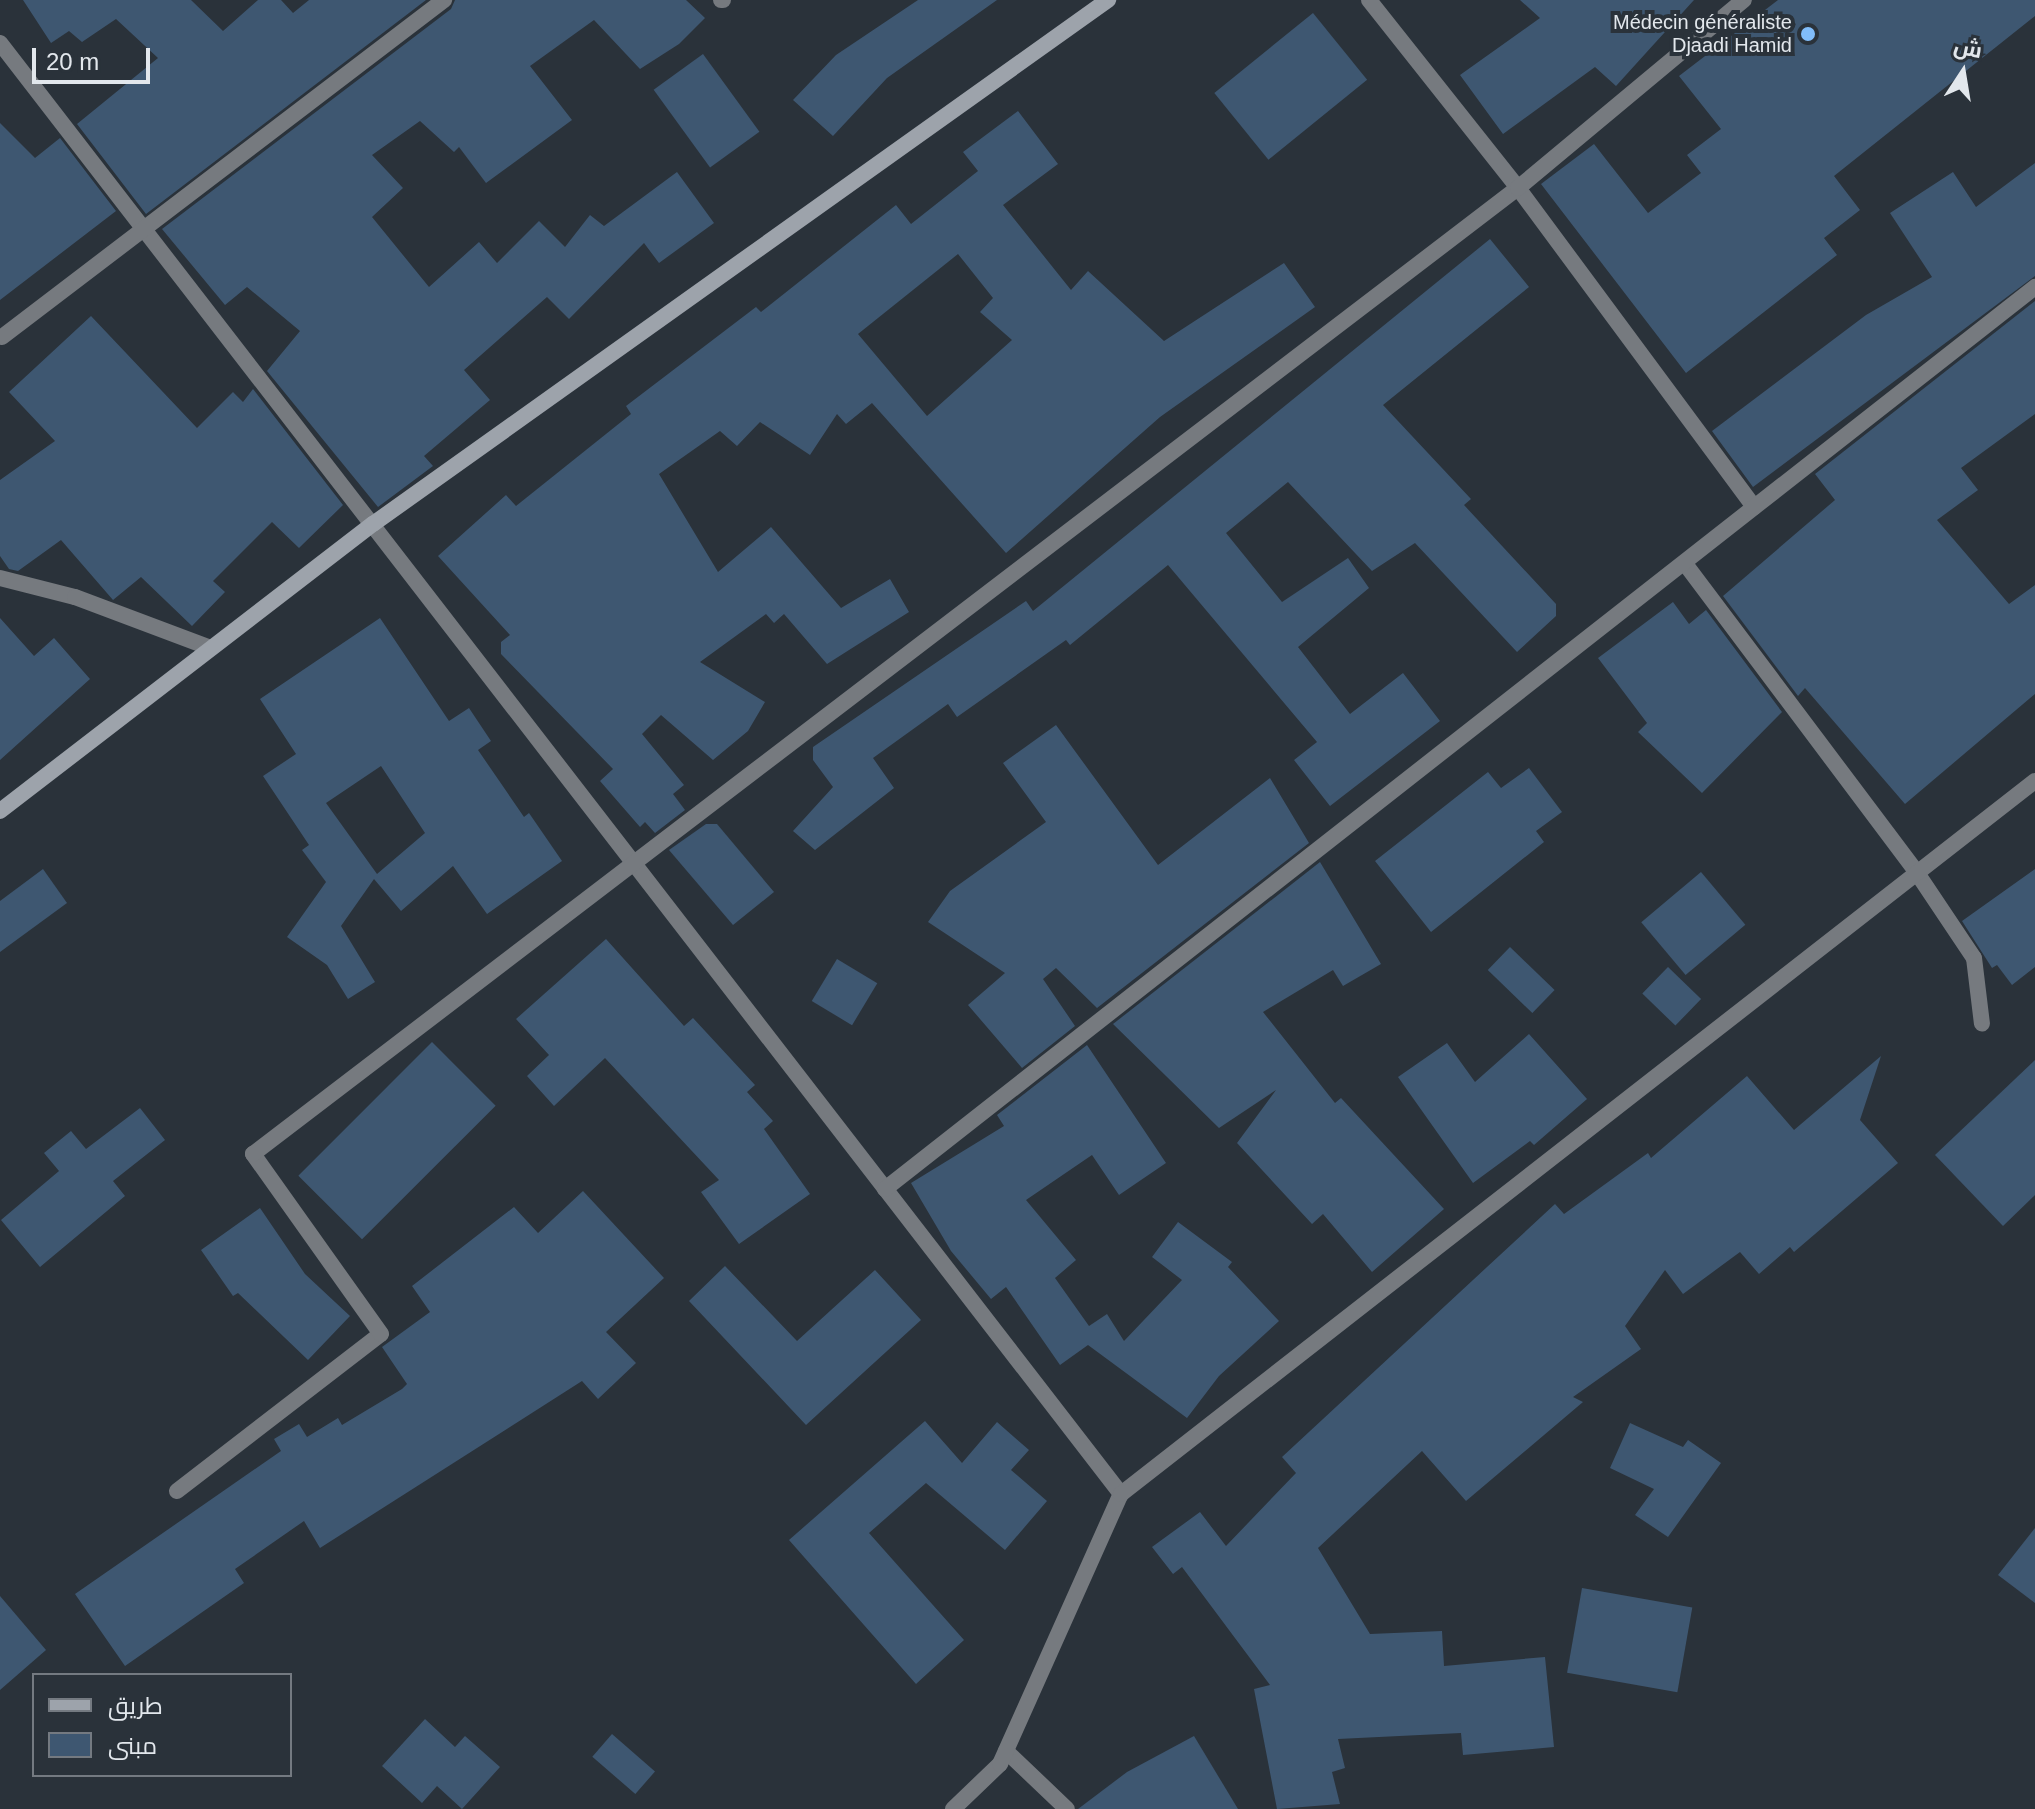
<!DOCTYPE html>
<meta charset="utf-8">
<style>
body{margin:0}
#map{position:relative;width:2035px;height:1809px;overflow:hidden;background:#2a323a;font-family:Helvetica,Cairo,sans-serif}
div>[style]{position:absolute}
.building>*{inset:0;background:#3e5771;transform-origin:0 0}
.street>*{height:16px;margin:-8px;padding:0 8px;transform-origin:8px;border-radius:8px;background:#767a7f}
.secondary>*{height:16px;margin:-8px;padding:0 8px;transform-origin:8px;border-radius:8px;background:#9da3ab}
.dots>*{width:22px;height:22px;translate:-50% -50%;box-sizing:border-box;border:4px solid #2a323a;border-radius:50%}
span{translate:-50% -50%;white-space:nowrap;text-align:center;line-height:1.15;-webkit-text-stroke:8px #2a323a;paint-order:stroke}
.poi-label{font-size:20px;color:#e2e7ec}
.right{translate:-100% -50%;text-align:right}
.legend{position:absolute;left:32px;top:1673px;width:260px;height:104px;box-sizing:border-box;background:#2a323a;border:2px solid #747a81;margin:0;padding:10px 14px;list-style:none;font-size:24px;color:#e2e7ec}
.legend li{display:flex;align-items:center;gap:16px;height:40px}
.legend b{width:40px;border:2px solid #747a81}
.north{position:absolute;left:1923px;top:32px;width:80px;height:80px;-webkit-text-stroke:6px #2a323a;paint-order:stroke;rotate:12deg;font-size:22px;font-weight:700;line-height:32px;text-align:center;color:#e2e7ec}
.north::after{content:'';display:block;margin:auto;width:28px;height:36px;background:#e2e7ec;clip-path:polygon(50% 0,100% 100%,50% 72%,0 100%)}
.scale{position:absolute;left:32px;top:48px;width:118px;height:36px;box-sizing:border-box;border:4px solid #e2e7ec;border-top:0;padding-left:10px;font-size:24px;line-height:28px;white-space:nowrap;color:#e2e7ec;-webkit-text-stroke:6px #2a323a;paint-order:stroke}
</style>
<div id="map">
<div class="building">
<i style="clip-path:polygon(23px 0,191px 0,223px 31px,258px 0,281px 0,293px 13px,309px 0,426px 0,146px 214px,77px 124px,158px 58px,116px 19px,82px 42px,69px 31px,51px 43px)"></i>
<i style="clip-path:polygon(455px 0,686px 0,705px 18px,679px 44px,640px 69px,594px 20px,530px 66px,572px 120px,486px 183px,459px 147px,454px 152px,420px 121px,372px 155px,403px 188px,372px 217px,429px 287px,479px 242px,497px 263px,539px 221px,565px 247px,590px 215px,604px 226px,677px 172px,714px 223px,659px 263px,644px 243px,569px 319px,547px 297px,464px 370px,490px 400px,424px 456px,433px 466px,378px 507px,267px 371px,300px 331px,247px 287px,225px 305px,162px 229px,451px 9px)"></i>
<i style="clip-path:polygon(918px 0,997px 0,887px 78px,833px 136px,793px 100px,836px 55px)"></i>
<i style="clip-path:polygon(1520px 0,1694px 0,1616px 86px,1595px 67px,1503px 134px,1460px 75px,1540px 18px)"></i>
<i style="clip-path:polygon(1778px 0,2035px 0,2035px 16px,1834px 176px,1860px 210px,1824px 238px,1837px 255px,1686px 373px,1541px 184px,1594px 144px,1648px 213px,1701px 173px,1687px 155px,1721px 129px,1679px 76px)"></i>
<i style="left:1313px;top:13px;width:86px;height:127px;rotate:51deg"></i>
<i style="left:703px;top:54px;width:96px;height:61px;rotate:54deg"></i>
<i style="clip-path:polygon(evenodd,1018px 111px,1058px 164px,1003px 205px,1071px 290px,1088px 271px,1164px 341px,1284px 263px,1315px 307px,1160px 417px,1006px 553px,872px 403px,846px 424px,837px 414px,810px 455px,760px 422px,737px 446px,720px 431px,659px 474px,718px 572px,771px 527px,841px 608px,890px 579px,909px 612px,827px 664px,784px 614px,774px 623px,766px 614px,700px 662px,765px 702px,748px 731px,713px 760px,661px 715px,642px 734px,684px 785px,673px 794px,685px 810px,655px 833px,645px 822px,640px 827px,600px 781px,613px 769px,501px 654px,501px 642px,510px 635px,438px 556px,506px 495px,516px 506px,631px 414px,626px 406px,756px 307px,761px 312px,896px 205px,911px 224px,978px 171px,963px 152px,1018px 111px,958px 254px,993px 298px,980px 312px,1012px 340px,927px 416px,858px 334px,958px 254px)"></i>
<i style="clip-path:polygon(0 123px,35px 158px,60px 138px,116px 211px,0 300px)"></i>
<i style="clip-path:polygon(2035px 163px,2035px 276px,1753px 487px,1712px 431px,1866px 315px,1932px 277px,1890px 213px,1953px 172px,1976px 207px)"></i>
<i style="clip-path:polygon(1490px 239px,1529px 287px,1383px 405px,1471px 499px,1464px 505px,1556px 604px,1556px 616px,1517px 652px,1415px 543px,1372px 571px,1288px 482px,1226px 533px,1282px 602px,1348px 558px,1369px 588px,1298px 647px,1350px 714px,1403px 673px,1440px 721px,1330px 806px,1294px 760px,1317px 742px,1168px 565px,1070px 645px,1066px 640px,957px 717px,948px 704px,873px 758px,894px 788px,815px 850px,793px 831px,833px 787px,813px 760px,813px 747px,1026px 601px,1033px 611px)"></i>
<i style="clip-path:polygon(2035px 301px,2035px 414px,1961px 468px,1978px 490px,1937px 520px,2009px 604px,2035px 585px,2035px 694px,1905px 804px,1805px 688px,1798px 696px,1723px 596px,1835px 500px,1815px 474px)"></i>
<i style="clip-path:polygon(91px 316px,197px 428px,233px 392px,243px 402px,253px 389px,343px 505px,299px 548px,272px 522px,213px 581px,225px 592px,192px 626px,141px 577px,113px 600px,61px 540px,18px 571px,9px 569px,0 556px,0 480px,55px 441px,9px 392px)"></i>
<i style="clip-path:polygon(1673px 602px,1689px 624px,1706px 610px,1782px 712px,1702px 793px,1638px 732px,1647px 723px,1598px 658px)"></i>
<i style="clip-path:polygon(0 618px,34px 656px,54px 638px,90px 679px,0 760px)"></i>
<i style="clip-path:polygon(evenodd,380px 618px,449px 721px,469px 708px,491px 741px,478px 750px,524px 817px,529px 813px,562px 861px,487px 914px,453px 866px,401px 911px,374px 879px,341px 926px,375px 982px,348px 999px,327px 965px,287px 937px,326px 882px,302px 850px,309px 845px,263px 776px,296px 754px,260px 699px,380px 618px,381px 766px,425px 833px,377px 874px,326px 803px,381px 766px)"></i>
<i style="clip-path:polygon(1056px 725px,1158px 865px,1270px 778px,1309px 843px,1097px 1008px,1056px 968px,1043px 979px,1075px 1026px,1022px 1068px,968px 1005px,1005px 973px,928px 922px,950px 891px,1046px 822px,1003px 763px)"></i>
<i style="clip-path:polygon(1529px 768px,1562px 812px,1536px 831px,1544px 842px,1431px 932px,1375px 861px,1488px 772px,1501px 788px)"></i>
<i style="clip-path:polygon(706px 824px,717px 824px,774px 892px,733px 925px,669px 850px)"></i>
<i style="clip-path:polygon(1320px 862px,1381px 964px,1343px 986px,1333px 970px,1263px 1012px,1335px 1103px,1341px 1098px,1444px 1209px,1372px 1272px,1323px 1214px,1312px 1224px,1237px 1143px,1276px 1090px,1219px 1128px,1113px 1024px)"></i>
<i style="clip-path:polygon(43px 869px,67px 903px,0 952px,0 901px)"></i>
<i style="clip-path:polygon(2035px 869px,2035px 967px,2012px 985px,1997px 965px,1992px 968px,1962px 921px)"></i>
<i style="left:1701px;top:872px;width:69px;height:78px;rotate:50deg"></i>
<i style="clip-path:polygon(606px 939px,684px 1026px,693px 1018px,755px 1085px,747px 1092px,773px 1121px,764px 1129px,810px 1194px,739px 1244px,701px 1192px,719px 1180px,605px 1058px,554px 1106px,527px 1076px,549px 1055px,516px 1019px)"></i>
<i style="left:1510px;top:947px;width:62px;height:32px;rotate:44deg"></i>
<i style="left:837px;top:959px;width:47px;height:49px;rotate:31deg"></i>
<i style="left:1668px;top:967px;width:46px;height:37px;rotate:44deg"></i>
<i style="clip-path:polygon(1529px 1034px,1587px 1099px,1534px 1145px,1530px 1141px,1473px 1183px,1398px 1077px,1447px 1043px,1475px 1082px)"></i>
<i style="left:432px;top:1042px;width:90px;height:189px;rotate:45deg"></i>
<i style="clip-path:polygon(1087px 1045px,1166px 1163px,1119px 1195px,1092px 1155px,1026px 1200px,1076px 1260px,1055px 1278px,1089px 1326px,1107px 1314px,1124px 1341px,1182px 1280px,1152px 1257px,1178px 1222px,1232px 1262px,1228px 1267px,1279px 1321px,1219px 1376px,1187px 1418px,1088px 1345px,1060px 1365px,1006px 1287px,991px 1299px,951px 1251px,911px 1183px,1004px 1126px,997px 1115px)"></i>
<i style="clip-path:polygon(1881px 1056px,1860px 1120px,1898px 1163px,1794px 1252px,1790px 1247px,1759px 1274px,1740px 1252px,1683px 1294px,1665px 1270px,1625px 1326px,1641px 1349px,1573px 1397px,1583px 1402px,1466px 1501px,1422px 1451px,1318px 1548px,1370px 1634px,1442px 1631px,1444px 1666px,1545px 1657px,1554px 1747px,1463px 1755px,1461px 1733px,1338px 1739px,1345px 1768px,1332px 1772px,1340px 1804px,1277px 1809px,1254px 1689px,1270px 1685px,1182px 1567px,1173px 1574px,1152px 1547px,1200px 1512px,1226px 1546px,1296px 1473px,1282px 1457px,1555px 1204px,1564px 1214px,1648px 1153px,1651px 1158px,1747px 1076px,1794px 1130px)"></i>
<i style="clip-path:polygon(2035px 1060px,2035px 1195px,2003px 1226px,1935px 1155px)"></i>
<i style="clip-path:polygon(140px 1108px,165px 1140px,113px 1181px,125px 1196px,40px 1267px,1px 1220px,59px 1171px,44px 1153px,71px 1131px,86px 1149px)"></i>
<i style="clip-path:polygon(583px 1191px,664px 1278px,606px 1332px,636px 1363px,598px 1399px,582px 1381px,320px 1548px,304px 1521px,235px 1569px,244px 1583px,125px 1666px,75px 1594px,281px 1451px,274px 1439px,299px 1424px,307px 1437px,338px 1418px,342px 1425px,402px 1389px,407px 1384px,382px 1347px,430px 1312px,412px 1286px,514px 1207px,538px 1233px)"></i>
<i style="clip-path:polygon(260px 1208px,305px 1274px,350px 1316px,308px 1360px,238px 1293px,233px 1296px,201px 1250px)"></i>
<i style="clip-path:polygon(725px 1266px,797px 1341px,875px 1270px,921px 1320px,806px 1425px,689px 1301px)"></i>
<i style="clip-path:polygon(925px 1421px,962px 1463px,997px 1422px,1029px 1450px,1011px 1470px,1047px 1501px,1005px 1550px,926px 1483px,869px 1533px,964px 1640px,916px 1684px,789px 1540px)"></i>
<i style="clip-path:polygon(1630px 1423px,1683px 1447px,1688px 1440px,1721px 1463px,1668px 1537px,1635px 1515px,1654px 1489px,1610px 1468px)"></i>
<i style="clip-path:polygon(2035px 1528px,2035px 1603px,1998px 1575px)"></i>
<i style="left:1582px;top:1588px;width:112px;height:86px;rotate:10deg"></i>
<i style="clip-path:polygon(0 1596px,46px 1650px,0 1690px)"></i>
<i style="clip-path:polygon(425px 1719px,455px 1747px,465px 1736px,500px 1767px,462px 1809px,437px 1786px,422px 1803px,382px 1766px)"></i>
<i style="left:612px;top:1734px;width:57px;height:30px;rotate:41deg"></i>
<i style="clip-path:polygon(1194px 1736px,1238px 1809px,1078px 1809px,1127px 1772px)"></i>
</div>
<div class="street">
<i style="left:721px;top:0;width:2px"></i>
<i style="left:1369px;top:0;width:240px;rotate:51.6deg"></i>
<i style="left:1518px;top:188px;width:397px;rotate:53.5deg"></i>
<i style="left:0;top:43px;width:1834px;rotate:52.31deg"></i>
<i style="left:2px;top:337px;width:556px;rotate:-37.32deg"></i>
<i style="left:1686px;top:565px;width:385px;rotate:53.1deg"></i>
<i style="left:1917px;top:873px;width:102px;rotate:56.2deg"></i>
<i style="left:1974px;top:958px;width:66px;rotate:83.1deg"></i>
<i style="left:0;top:578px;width:77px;rotate:14.2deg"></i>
<i style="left:75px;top:597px;width:145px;rotate:20.6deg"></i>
<i style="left:885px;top:1189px;width:1462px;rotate:-38.11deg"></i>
<i style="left:177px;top:1491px;width:257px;rotate:-37.6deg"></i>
<i style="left:381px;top:1334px;width:221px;rotate:-125.4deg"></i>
<i style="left:253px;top:1154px;width:1592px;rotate:-37.37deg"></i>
<i style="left:1518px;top:188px;width:294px;rotate:-39.8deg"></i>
<i style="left:1006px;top:1751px;width:84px;rotate:43.6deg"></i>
<i style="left:953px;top:1809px;width:65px;rotate:-43.8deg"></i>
<i style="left:1000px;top:1764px;width:296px;rotate:-65.9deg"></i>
<i style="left:1121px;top:1494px;width:1159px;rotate:-37.96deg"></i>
</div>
<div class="secondary">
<i style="left:0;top:811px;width:471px;rotate:-37.6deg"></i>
<i style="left:373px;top:524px;width:903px;rotate:-35.49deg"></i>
</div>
<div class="dots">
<i style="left:1808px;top:34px;background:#81bdfa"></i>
</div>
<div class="poi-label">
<span class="right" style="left:1792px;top:34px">Médecin généraliste<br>Djaadi Hamid</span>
</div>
<ul class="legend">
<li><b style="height:10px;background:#9da3ab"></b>طريق</li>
<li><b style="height:22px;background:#3e5771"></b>مبنى</li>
</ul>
<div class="north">ش</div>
<div class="scale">20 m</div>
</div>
